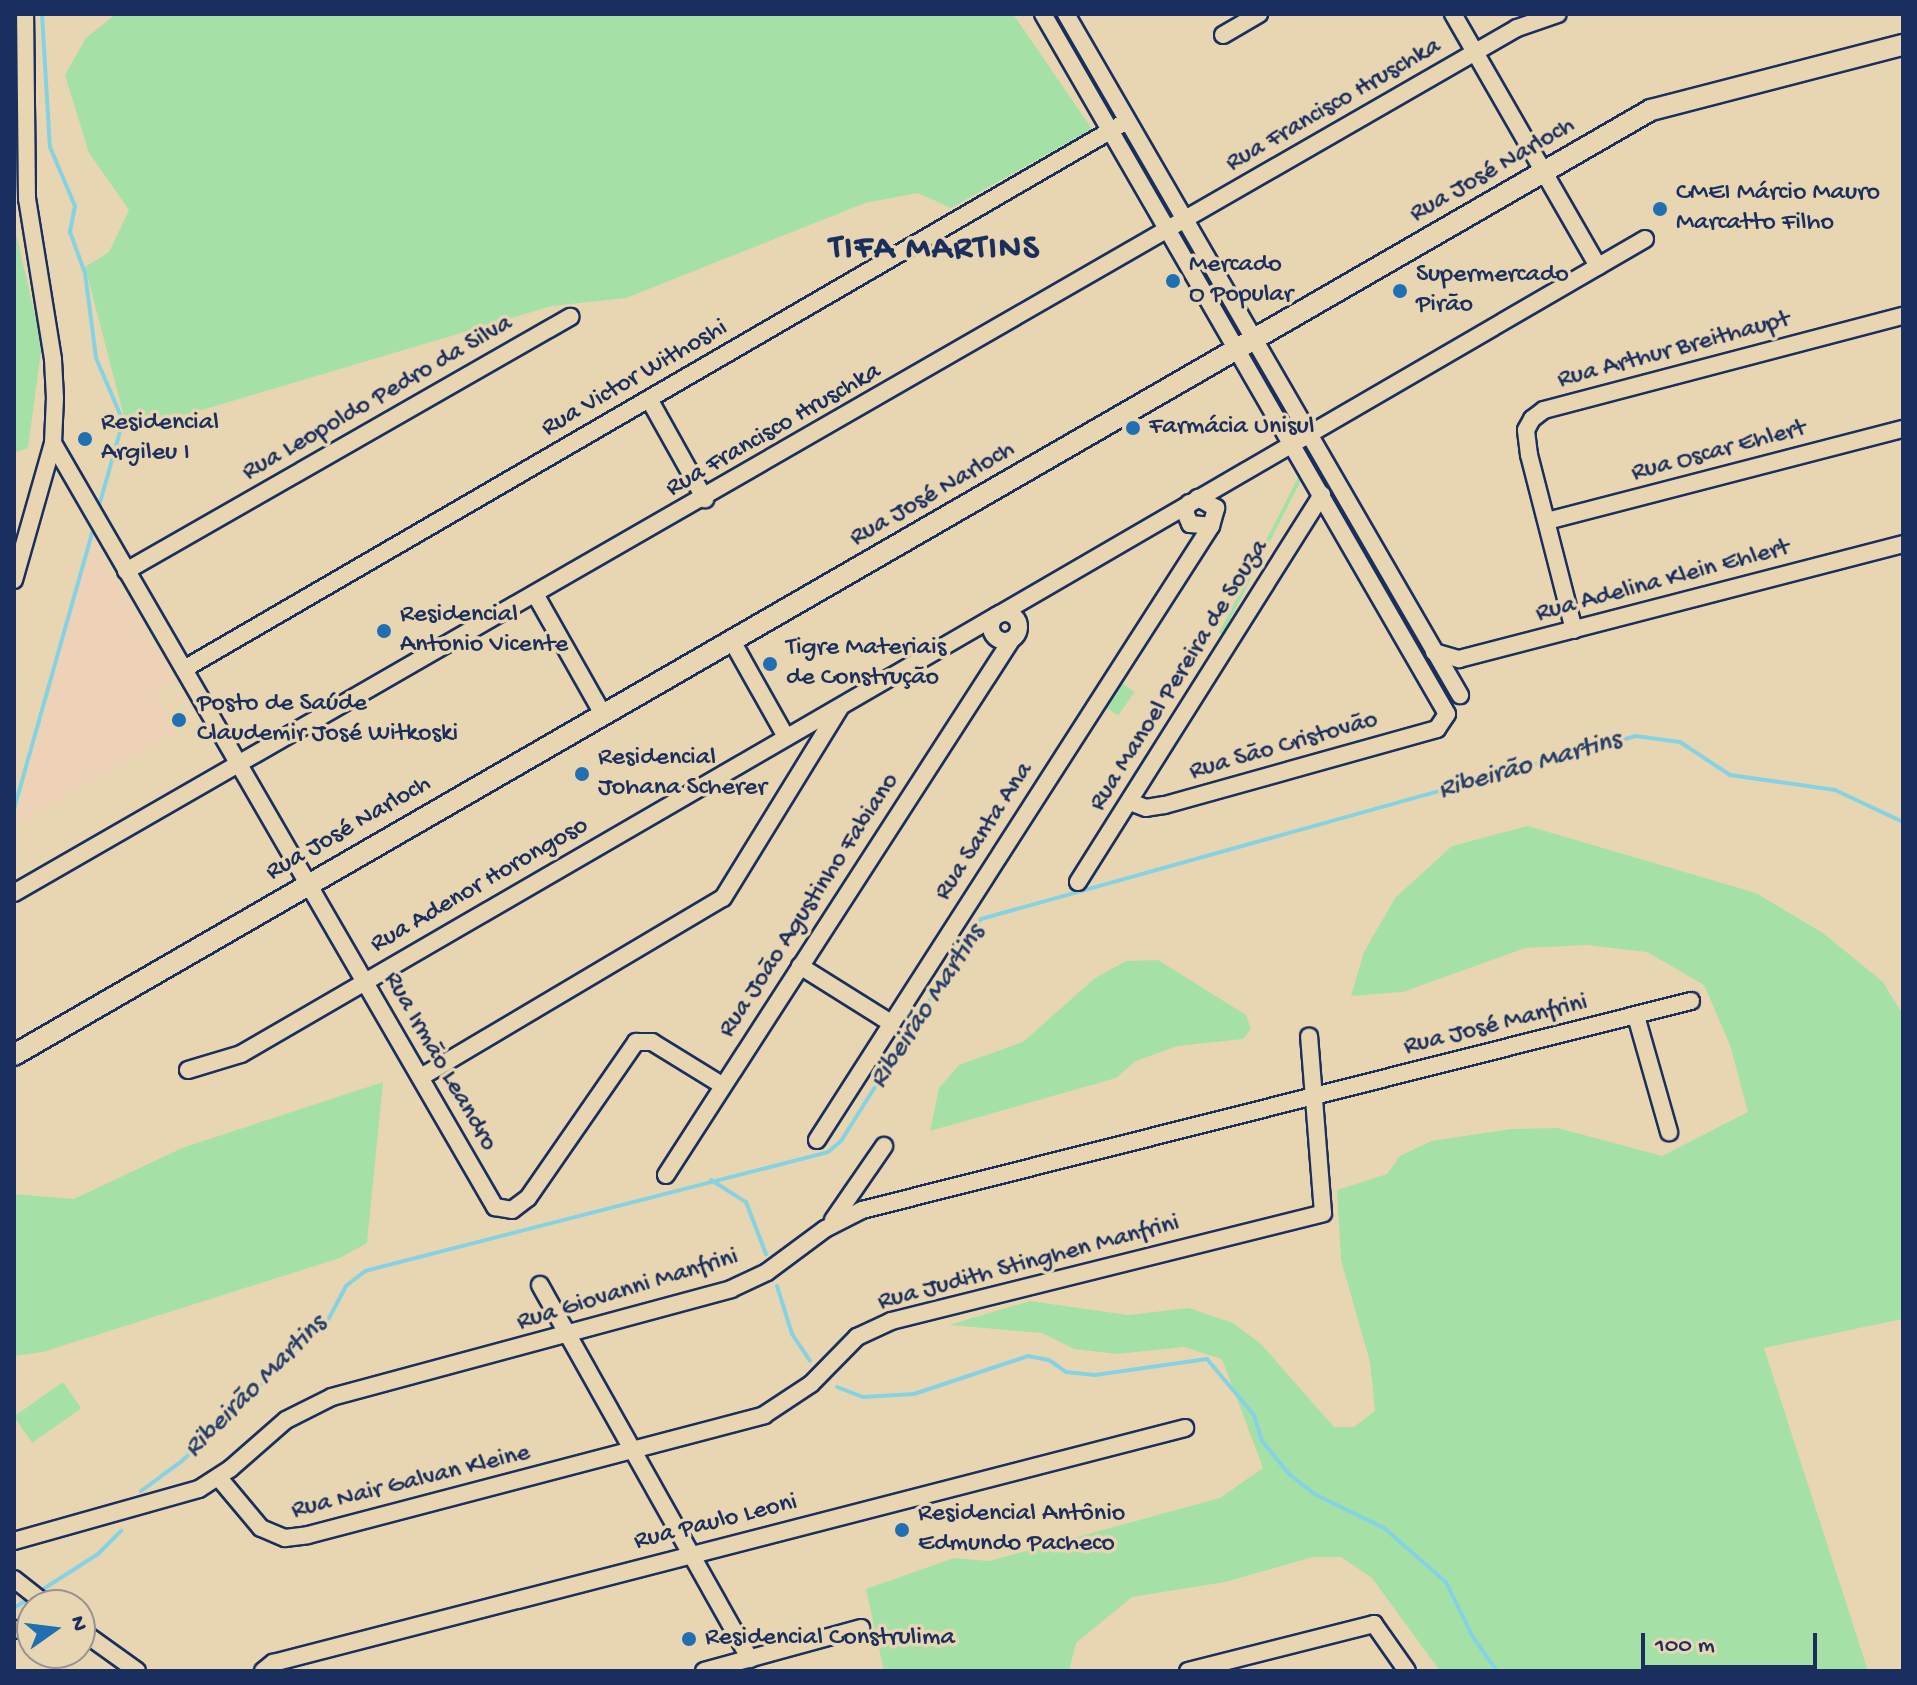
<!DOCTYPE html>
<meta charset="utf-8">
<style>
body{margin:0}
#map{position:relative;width:1917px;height:1685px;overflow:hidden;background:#e8d6b3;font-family:"Gochi Hand",sans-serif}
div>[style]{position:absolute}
.built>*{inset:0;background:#edd2b8}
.green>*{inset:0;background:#a5e1a7;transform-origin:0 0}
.stream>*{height:4px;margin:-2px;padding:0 2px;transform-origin:2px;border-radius:2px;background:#85d3e2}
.roads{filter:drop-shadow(2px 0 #1b2f5e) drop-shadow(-2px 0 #1b2f5e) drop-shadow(0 2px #1b2f5e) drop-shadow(0 -2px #1b2f5e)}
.minor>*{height:16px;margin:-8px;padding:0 8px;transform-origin:8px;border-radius:8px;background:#e8d6b3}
.minor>.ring{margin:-8px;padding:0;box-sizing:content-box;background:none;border:16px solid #e8d6b3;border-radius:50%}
.major>*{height:20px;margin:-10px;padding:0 10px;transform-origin:10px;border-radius:10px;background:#e8d6b3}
.dots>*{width:22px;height:22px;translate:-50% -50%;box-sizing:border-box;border:4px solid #e8d6b3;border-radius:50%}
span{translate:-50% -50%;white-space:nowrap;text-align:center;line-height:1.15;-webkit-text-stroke:7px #e8d6b3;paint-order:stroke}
.street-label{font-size:26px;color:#1b2f5e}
.poi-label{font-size:26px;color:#1b2f5e}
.left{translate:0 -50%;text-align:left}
.water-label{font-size:28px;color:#263f6b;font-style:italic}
.district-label{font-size:34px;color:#1b2f5e;font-weight:700;letter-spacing:2px}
.frame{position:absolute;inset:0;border:16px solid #1b2f5e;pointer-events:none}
.north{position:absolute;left:16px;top:1589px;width:80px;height:80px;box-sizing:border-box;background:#e8d6b3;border:2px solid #969391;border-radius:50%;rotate:76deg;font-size:22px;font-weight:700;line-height:32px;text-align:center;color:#1b2f5e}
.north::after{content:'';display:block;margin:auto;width:28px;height:36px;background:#1f6fb2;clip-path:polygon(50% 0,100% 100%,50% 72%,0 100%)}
.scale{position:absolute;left:1641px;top:1633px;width:176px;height:36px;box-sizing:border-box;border:4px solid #1b2f5e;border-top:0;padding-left:10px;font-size:24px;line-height:28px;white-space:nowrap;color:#1b2f5e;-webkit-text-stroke:6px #e8d6b3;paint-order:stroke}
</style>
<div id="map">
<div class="built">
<i style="clip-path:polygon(90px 539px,173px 680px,156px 693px,176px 733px,14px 827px)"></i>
</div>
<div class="green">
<i style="clip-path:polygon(116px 14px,1013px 14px,1092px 129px,951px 208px,918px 193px,865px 203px,626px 298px,552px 306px,128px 432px,85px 267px,109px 252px,129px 210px,89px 153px,65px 75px,86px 38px)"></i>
<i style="clip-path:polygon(14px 225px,42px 345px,28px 448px,14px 453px)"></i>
<i style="left:1310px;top:454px;width:4px;height:200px;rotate:27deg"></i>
<i style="left:1119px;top:681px;width:19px;height:29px;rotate:35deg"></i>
<i style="clip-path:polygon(1528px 826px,1756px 893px,1823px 933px,1883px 982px,1903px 1015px,1903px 1319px,1764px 1348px,1868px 1671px,1440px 1671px,1372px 1578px,1341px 1557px,1313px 1557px,1225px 1582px,1132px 1597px,1076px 1643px,1069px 1671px,884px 1671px,866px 1589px,954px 1558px,989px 1561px,1220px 1498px,1263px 1468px,1222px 1359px,1184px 1347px,1117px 1354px,1074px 1349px,1042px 1333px,949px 1325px,1030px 1301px,1128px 1315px,1189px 1308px,1233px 1323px,1261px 1344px,1334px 1427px,1354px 1427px,1375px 1411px,1370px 1362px,1341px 1260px,1337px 1190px,1387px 1174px,1400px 1156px,1431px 1141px,1511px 1129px,1558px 1128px,1662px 1156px,1748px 1112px,1730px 1045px,1704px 985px,1647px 952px,1587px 945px,1525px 948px,1403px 992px,1351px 996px,1364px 952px,1395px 898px,1452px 846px)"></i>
<i style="clip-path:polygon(1158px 960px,1246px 1015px,1251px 1029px,1243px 1039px,1177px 1046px,1136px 1061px,1116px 1078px,930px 1131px,939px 1088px,959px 1065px,1023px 1042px,1095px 978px,1126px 961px)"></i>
<i style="clip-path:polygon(383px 1082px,367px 1243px,340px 1258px,43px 1352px,14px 1356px,14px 1194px,74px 1199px,182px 1148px)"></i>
<i style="left:63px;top:1382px;width:32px;height:60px;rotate:55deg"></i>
</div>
<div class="stream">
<i style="left:42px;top:14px;width:133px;rotate:86.6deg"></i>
<i style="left:50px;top:147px;width:64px;rotate:67deg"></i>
<i style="left:75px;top:206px;width:26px;rotate:101deg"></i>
<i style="left:70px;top:232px;width:44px;rotate:69.9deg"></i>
<i style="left:85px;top:273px;width:86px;rotate:82.6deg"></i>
<i style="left:96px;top:358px;width:69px;rotate:66.8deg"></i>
<i style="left:123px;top:421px;width:85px;rotate:105.7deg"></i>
<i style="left:14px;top:809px;width:291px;rotate:-74.2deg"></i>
<i style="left:711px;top:1180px;width:41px;rotate:32.2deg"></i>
<i style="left:746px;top:1202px;width:56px;rotate:69deg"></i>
<i style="left:777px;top:1286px;width:50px;rotate:72.6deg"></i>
<i style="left:792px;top:1334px;width:32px;rotate:56deg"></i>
<i style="left:837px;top:1387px;width:28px;rotate:21deg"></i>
<i style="left:863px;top:1397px;width:51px;rotate:-3.4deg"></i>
<i style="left:914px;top:1394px;width:120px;rotate:-18.4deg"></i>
<i style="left:1028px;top:1356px;width:21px;rotate:11deg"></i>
<i style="left:1049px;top:1360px;width:21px;rotate:35deg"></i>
<i style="left:1066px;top:1372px;width:29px;rotate:6deg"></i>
<i style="left:1095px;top:1375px;width:113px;rotate:-8.1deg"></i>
<i style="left:1207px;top:1359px;width:73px;rotate:50deg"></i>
<i style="left:1254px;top:1415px;width:27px;rotate:73deg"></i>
<i style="left:1262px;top:1441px;width:43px;rotate:50.7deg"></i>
<i style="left:1289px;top:1474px;width:34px;rotate:38deg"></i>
<i style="left:1316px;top:1495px;width:76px;rotate:25.9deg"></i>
<i style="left:1384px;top:1528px;width:82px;rotate:41.1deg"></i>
<i style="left:1446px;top:1582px;width:61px;rotate:63.9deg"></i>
<i style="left:1473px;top:1637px;width:42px;rotate:54.8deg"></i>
<i style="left:141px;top:1491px;width:51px;rotate:-36.2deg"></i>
<i style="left:182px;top:1461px;width:203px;rotate:-44deg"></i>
<i style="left:328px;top:1320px;width:38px;rotate:-62deg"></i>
<i style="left:346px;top:1286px;width:24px;rotate:-38deg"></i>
<i style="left:365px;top:1271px;width:478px;rotate:-14.4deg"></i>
<i style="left:828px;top:1152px;width:17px;rotate:-40deg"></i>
<i style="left:841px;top:1141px;width:262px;rotate:-57.8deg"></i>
<i style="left:981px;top:919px;width:680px;rotate:-15.61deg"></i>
<i style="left:1636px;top:736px;width:44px;rotate:7.8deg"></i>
<i style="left:1680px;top:742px;width:60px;rotate:33.4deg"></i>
<i style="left:1730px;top:775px;width:106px;rotate:8.1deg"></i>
<i style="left:1835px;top:790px;width:75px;rotate:25.2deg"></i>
<i style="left:37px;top:1593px;width:72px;rotate:-32.6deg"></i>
<i style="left:98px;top:1554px;width:33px;rotate:-45deg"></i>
<i style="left:14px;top:1608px;width:19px;rotate:-32deg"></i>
</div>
<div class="roads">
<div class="minor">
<i style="left:1043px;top:14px;width:808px;rotate:60.01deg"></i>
<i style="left:1447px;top:714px;width:18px;rotate:124deg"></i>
<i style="left:1437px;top:729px;width:283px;rotate:164.4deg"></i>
<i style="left:1164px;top:805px;width:18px;rotate:171deg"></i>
<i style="left:1146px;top:808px;width:17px;rotate:-159deg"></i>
<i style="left:1066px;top:14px;width:787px;rotate:59.95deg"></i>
<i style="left:1453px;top:14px;width:291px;rotate:60.1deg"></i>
<i style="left:1223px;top:35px;width:42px;rotate:-30.3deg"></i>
<i style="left:649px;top:399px;width:115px;rotate:60.8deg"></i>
<i style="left:53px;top:443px;width:883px;rotate:59.95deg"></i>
<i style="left:495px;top:1207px;width:17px;rotate:10deg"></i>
<i style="left:512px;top:1210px;width:20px;rotate:-37deg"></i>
<i style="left:528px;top:1198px;width:190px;rotate:-55.3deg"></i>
<i style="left:636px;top:1042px;width:16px"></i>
<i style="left:652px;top:1042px;width:82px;rotate:31.6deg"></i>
<i style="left:1189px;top:503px;width:10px;rotate:114deg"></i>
<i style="left:1185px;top:512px;width:13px;rotate:67deg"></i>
<i style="left:1190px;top:524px;width:21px;rotate:5deg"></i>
<i style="left:1211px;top:526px;width:19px;rotate:-74deg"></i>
<i style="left:1216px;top:508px;width:21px;rotate:-151deg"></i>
<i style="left:1547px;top:521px;width:368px;rotate:-14.5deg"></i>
<i style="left:126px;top:571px;width:512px;rotate:-29.77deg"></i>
<i style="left:14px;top:580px;width:142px;rotate:-74.1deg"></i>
<i style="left:53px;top:443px;width:45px;rotate:-87.5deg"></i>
<i style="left:55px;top:398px;width:39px;rotate:-93deg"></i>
<i style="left:53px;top:359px;width:162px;rotate:-99.2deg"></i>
<i style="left:27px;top:199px;width:185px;rotate:-90.6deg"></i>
<i style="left:535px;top:594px;width:138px;rotate:60.5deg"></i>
<i class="ring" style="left:991px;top:613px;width:12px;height:12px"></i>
<i style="left:1000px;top:614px;width:746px;rotate:-30.17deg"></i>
<i style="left:1574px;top:630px;width:181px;rotate:-104.4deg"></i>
<i style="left:1529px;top:455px;width:25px;rotate:-97deg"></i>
<i style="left:1526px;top:430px;width:13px;rotate:-61deg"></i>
<i style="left:1532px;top:419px;width:15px;rotate:-37deg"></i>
<i style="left:1544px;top:410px;width:371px;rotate:-14.7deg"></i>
<i style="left:732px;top:641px;width:110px;rotate:60.6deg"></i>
<i style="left:1434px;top:652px;width:26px;rotate:16deg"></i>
<i style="left:1459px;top:659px;width:459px;rotate:-14.5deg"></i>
<i style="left:184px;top:669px;width:1091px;rotate:-30.16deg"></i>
<i style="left:1078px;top:882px;width:458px;rotate:-57.8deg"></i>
<i style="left:14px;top:893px;width:1734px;rotate:-29.92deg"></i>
<i style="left:1517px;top:28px;width:43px;rotate:-18.9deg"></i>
<i style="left:800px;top:966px;width:107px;rotate:32.1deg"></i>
<i style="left:1636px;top:1016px;width:121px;rotate:74.1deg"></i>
<i style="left:188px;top:1070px;width:55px;rotate:-16.8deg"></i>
<i style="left:241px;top:1054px;width:873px;rotate:-30.12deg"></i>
<i style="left:421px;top:1077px;width:351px;rotate:-30.7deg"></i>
<i style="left:723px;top:898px;width:223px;rotate:-58.4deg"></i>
<i style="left:817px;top:1140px;width:730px;rotate:-57.31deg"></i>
<i style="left:666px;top:1175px;width:638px;rotate:-57.16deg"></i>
<i style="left:833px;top:1220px;width:90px;rotate:-55.4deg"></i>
<i style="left:540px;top:1285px;width:429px;rotate:60.7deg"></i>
<i style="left:219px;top:1478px;width:65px;rotate:50deg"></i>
<i style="left:261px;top:1528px;width:26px;rotate:23deg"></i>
<i style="left:285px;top:1538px;width:23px;rotate:-7deg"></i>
<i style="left:308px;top:1535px;width:472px;rotate:-14.7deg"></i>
<i style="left:764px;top:1415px;width:56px;rotate:-33.4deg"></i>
<i style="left:811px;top:1384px;width:66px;rotate:-45.6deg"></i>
<i style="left:857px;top:1337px;width:38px;rotate:-25deg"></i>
<i style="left:891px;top:1321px;width:445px;rotate:-14deg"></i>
<i style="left:1323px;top:1213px;width:177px;rotate:-94.5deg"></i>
<i style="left:14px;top:1541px;width:192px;rotate:-15.7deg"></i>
<i style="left:199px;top:1489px;width:37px;rotate:-33deg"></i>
<i style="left:230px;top:1469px;width:74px;rotate:-41.2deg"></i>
<i style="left:286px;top:1420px;width:51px;rotate:-26.6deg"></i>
<i style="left:332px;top:1397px;width:413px;rotate:-15.1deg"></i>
<i style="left:731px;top:1289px;width:40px;rotate:-25deg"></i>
<i style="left:767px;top:1272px;width:72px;rotate:-36.6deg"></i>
<i style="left:825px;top:1229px;width:42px;rotate:-27.2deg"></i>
<i style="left:862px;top:1210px;width:855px;rotate:-14.15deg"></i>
<i style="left:14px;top:1579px;width:42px;rotate:38.2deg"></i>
<i style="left:14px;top:1630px;width:18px;rotate:-13deg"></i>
<i style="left:80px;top:1630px;width:70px;rotate:35.7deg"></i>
<i style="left:263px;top:1671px;width:13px;rotate:-39deg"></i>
<i style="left:273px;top:1663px;width:942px;rotate:-14.45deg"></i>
<i style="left:704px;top:1671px;width:163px;rotate:-15.3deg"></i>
<i style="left:1188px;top:1671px;width:192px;rotate:-14.2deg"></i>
<i style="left:1374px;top:1624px;width:57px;rotate:54.9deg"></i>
</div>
<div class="major">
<i style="left:14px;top:1055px;width:1890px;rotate:-30deg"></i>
<i style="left:1651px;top:110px;width:260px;rotate:-14.5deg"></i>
</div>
</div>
<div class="dots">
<i style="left:1660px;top:209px;background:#1f6fb2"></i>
<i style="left:1173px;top:281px;background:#1f6fb2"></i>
<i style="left:1400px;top:291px;background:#1f6fb2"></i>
<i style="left:1133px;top:428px;background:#1f6fb2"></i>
<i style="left:85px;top:439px;background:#1f6fb2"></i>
<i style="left:384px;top:631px;background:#1f6fb2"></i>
<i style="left:770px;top:664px;background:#1f6fb2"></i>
<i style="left:179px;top:720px;background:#1f6fb2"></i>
<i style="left:582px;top:774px;background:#1f6fb2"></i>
<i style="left:902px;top:1530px;background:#1f6fb2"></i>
<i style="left:689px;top:1639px;background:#1f6fb2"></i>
</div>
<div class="street-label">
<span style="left:1334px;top:106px;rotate:-30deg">Rua Francisco Hruschka</span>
<span style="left:1493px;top:171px;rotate:-30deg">Rua José Narloch</span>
<span style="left:1674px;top:351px;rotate:-15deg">Rua Arthur Breithaupt</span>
<span style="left:635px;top:379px;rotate:-30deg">Rua Victor Withoshi</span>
<span style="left:378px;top:399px;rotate:-30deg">Rua Leopoldo Pedro da Silva</span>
<span style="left:774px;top:431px;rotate:-30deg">Rua Francisco Hruschka</span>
<span style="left:1719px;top:452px;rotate:-15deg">Rua Oscar Ehlert</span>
<span style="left:933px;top:495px;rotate:-30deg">Rua José Narloch</span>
<span style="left:1663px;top:582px;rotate:-15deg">Rua Adelina Klein Ehlert</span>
<span style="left:1180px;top:676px;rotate:-58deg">Rua Manoel Pereira de Souza</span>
<span style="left:1284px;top:747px;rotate:-16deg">Rua São Cristovão</span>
<span style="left:349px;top:829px;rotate:-30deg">Rua José Narloch</span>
<span style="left:985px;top:832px;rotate:-57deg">Rua Santa Ana</span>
<span style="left:480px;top:886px;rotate:-30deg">Rua Adenor Horongoso</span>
<span style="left:810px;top:906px;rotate:-57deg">Rua João Agustinho Fabiano</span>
<span style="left:1496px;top:1026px;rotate:-14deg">Rua José Manfrini</span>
<span style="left:439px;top:1062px;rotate:60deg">Rua Irmão Leandro</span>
<span style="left:1029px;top:1264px;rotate:-15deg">Rua Judith Stinghen Manfrini</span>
<span style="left:628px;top:1291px;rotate:-17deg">Rua Giovanni Manfrini</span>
<span style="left:411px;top:1483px;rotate:-14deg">Rua Nair Galvan Kleine</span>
<span style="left:716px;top:1523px;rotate:-14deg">Rua Paulo Leoni</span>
</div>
<div class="poi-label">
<span class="left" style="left:1676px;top:209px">CMEI Márcio Mauro<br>Marcatto Filho</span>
<span class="left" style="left:1189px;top:281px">Mercado<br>O Popular</span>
<span class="left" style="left:1416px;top:291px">Supermercado<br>Pirão</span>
<span class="left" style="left:101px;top:439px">Residencial<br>Argileu I</span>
<span class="left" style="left:1149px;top:428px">Farmácia Unisul</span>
<span class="left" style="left:400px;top:631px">Residencial<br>Antonio Vicente</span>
<span class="left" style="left:786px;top:664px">Tigre Materiais<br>de Construção</span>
<span class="left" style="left:197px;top:720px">Posto de Saúde<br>Claudemir José Witkoski</span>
<span class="left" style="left:598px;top:774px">Residencial<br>Johana Scherer</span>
<span class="left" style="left:918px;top:1530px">Residencial Antônio<br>Edmundo Pacheco</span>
<span class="left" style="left:705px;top:1639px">Residencial Construlima</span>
</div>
<div class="water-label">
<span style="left:1530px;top:766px;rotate:-16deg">Ribeirão Martins</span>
<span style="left:928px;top:1007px;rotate:-57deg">Ribeirão Martins</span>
<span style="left:256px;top:1387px;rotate:-45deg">Ribeirão Martins</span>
</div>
<div class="district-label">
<span style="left:935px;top:251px">TIFA MARTINS</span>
</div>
<div class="frame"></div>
<div class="north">N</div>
<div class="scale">100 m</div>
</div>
